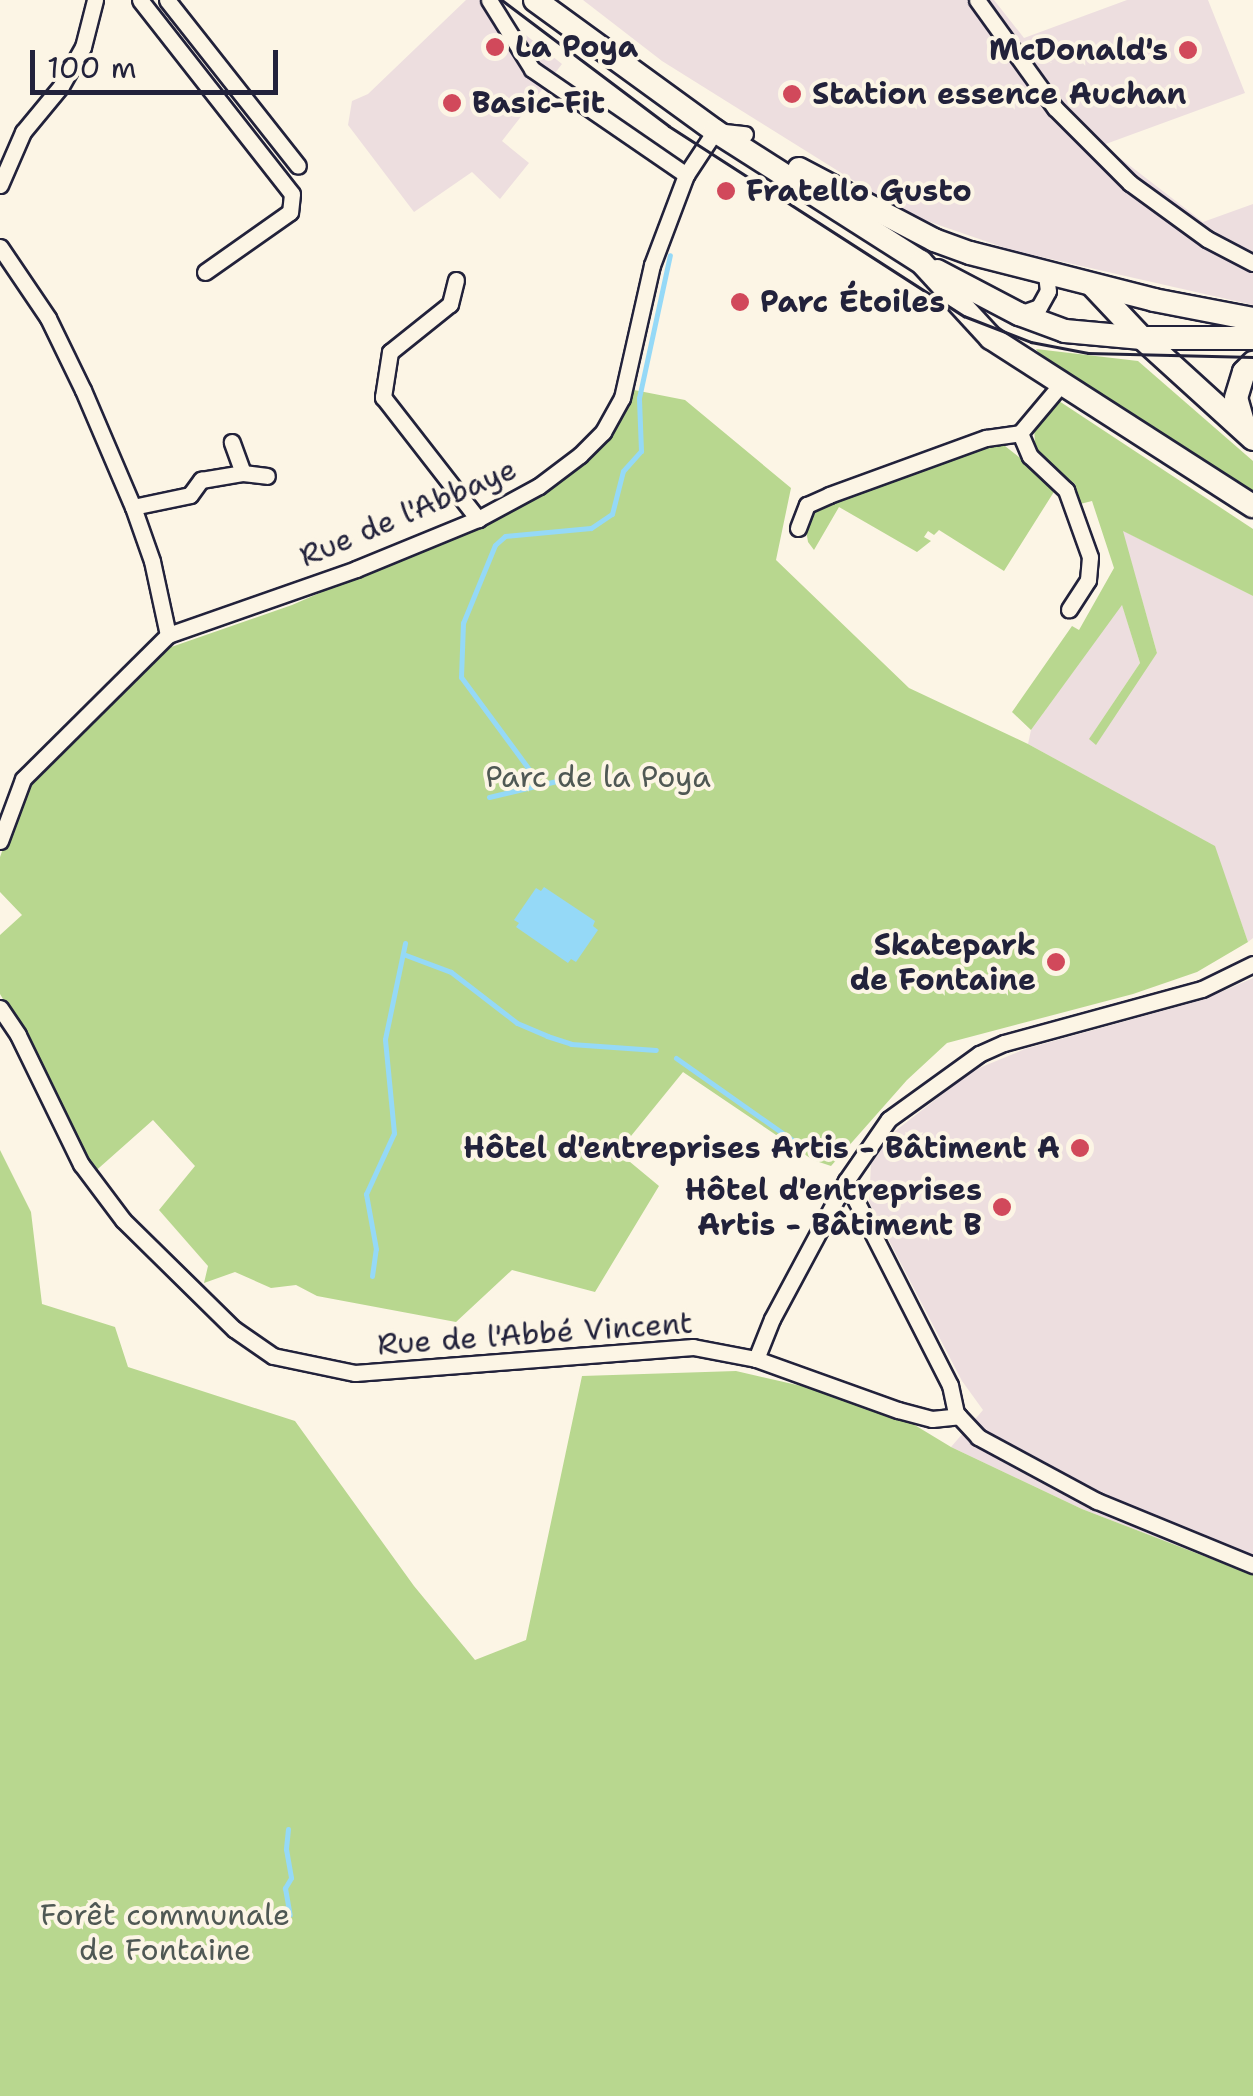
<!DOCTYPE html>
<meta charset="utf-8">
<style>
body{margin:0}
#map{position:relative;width:1253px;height:2096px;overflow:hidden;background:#fcf5e5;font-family:"Shantell Sans",sans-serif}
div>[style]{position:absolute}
.built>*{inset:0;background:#eddedf}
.green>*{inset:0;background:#b8d78f}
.water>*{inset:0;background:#95d9f7}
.stream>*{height:5px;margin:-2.5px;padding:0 2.5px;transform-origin:2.5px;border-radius:2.5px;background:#95d9f7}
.roads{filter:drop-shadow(2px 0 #22223b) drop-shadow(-2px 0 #22223b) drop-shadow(0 2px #22223b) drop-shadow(0 -2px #22223b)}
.street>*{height:15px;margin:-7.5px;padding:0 7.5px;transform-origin:7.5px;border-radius:7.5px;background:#fcf5e5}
.secondary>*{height:22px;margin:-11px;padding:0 11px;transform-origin:11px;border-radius:11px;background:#fcf5e5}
.tram>*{height:2.5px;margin:-1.25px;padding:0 1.25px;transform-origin:1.25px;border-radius:1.25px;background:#22223b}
.dots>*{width:28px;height:28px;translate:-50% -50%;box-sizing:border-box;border:5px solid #fcf5e5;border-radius:50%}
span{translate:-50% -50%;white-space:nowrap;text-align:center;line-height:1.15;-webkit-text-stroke:8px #fcf5e5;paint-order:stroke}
.poi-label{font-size:30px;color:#22223b;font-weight:700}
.left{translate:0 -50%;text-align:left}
.right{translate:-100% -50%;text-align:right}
.street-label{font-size:30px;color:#22223b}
.park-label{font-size:30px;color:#4f5854}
.scale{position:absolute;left:30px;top:50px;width:248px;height:45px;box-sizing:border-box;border:5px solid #22223b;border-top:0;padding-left:12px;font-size:30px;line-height:35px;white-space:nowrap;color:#22223b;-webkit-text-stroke:8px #fcf5e5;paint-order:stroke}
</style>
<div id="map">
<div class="built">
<i style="clip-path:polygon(466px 0,482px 0,562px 64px,502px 141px,529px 163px,500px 199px,472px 172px,414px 212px,348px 125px,352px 101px,368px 94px)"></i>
<i style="clip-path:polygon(583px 0,994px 0,1024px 38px,1127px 0,1208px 0,1245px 93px,1103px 145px,1203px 222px,1253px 204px,1253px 305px,1011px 250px,907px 214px,662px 61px)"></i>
<i style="clip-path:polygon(1122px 530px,1253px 596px,1253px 938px,1248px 942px,1214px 846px,1028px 744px,1031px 730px,1122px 604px,1140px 663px,1090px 738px,1157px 653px)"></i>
<i style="clip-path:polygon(1253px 978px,1253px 1575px,1082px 1509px,951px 1447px,983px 1410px,962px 1381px,869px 1202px,871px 1164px,885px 1139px,972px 1071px,1025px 1049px,1205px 999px)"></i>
</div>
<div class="green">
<i style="clip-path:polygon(1036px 349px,1138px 361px,1253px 461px,1253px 494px,1041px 357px)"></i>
<i style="clip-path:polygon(629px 389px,685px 400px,791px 488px,776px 560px,909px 688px,1028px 744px,1215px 846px,1248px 942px,1197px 972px,1133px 994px,947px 1043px,907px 1080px,831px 1166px,813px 1160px,683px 1072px,618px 1152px,659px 1186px,595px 1292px,512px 1270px,456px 1322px,317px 1296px,296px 1285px,271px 1288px,235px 1272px,204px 1283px,208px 1266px,159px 1210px,195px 1166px,153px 1120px,91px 1175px,53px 1084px,0 994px,0 935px,22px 915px,0 892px,0 857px,23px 792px,154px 653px,292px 605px,540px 497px,598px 446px)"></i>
<i style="clip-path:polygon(1059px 401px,1253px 529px,1253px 596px,1123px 531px,1157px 653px,1096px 745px,1089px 739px,1140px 663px,1122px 605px,1031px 730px,1012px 712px,1072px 626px,1079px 630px,1114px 568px,1092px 501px,1080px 504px,1075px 484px,1042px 458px,1035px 444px,1034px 427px)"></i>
<i style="clip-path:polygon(995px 444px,1005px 446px,1057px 487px,1004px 571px,939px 530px,934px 535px,928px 531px,924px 537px,931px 541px,917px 552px,839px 507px,814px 550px,808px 542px,805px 524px,820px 503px)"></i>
<i style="clip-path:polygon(0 1150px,31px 1212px,42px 1304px,115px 1327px,128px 1367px,295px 1421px,414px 1586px,475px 1660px,526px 1640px,582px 1376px,736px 1371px,880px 1404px,951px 1447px,1082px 1509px,1253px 1575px,1253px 2096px,0 2096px)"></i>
</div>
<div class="water">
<i style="clip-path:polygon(544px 887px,595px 921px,593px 926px,598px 930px,576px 962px,571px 959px,568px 963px,516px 927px,519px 923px,514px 920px,536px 888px,541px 891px)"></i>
</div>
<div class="stream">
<i style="left:536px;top:786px;width:10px;rotate:-101deg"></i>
<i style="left:534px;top:776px;width:123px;rotate:-126.4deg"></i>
<i style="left:461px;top:677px;width:54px;rotate:-87.9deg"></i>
<i style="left:463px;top:623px;width:84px;rotate:-67.7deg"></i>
<i style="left:495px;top:545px;width:13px;rotate:-42deg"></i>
<i style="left:505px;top:536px;width:86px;rotate:-5.3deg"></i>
<i style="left:591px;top:528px;width:25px;rotate:-34deg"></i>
<i style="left:612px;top:514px;width:44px;rotate:-75.7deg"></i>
<i style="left:623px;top:471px;width:27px;rotate:-48deg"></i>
<i style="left:641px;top:451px;width:53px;rotate:-92.2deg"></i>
<i style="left:639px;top:398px;width:146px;rotate:-77.8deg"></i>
<i style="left:489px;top:797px;width:100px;rotate:-13.3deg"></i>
<i style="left:403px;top:954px;width:51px;rotate:20.6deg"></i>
<i style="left:451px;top:972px;width:83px;rotate:37.7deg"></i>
<i style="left:517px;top:1023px;width:33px;rotate:23deg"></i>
<i style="left:547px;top:1036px;width:25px;rotate:18deg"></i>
<i style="left:571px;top:1044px;width:85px;rotate:4deg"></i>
<i style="left:676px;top:1058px;width:146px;rotate:35.2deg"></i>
<i style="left:372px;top:1276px;width:27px;rotate:-82deg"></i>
<i style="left:376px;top:1249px;width:56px;rotate:-100.3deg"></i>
<i style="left:366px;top:1194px;width:67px;rotate:-65.3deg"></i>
<i style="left:394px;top:1133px;width:94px;rotate:-95.5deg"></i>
<i style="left:385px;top:1039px;width:98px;rotate:-78.2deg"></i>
<i style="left:288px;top:1829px;width:20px;rotate:96deg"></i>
<i style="left:286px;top:1849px;width:29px;rotate:80deg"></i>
<i style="left:291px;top:1878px;width:12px;rotate:121deg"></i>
<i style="left:285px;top:1888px;width:27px;rotate:80deg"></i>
</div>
<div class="roads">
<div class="street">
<i style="left:140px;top:0;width:246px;rotate:51.9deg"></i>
<i style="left:292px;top:194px;width:18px;rotate:96deg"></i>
<i style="left:290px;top:212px;width:104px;rotate:144.8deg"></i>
<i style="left:167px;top:0;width:211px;rotate:51.7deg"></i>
<i style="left:489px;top:0;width:81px;rotate:58.1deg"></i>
<i style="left:532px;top:69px;width:187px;rotate:34.5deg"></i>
<i style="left:977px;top:0;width:133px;rotate:54.2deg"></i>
<i style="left:1055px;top:108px;width:106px;rotate:45deg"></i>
<i style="left:1130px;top:183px;width:95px;rotate:36deg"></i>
<i style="left:1207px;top:239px;width:52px;rotate:27.6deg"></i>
<i style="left:0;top:185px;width:58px;rotate:-66.5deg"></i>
<i style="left:23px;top:132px;width:60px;rotate:-50.4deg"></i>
<i style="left:61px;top:86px;width:45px;rotate:-60.6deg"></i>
<i style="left:83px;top:47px;width:49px;rotate:-75.7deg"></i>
<i style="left:0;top:247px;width:86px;rotate:55.9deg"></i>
<i style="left:48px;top:318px;width:80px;rotate:64.1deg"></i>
<i style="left:83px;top:390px;width:127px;rotate:66.9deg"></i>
<i style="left:133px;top:507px;width:57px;rotate:70.6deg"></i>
<i style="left:152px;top:561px;width:76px;rotate:77.8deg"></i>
<i style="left:456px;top:280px;width:25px;rotate:104deg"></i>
<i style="left:450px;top:304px;width:77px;rotate:141.3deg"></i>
<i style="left:390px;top:352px;width:46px;rotate:98.8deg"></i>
<i style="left:383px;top:397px;width:155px;rotate:52.1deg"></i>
<i style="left:1019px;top:314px;width:21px;rotate:-19deg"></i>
<i style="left:1039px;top:307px;width:18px;rotate:-61deg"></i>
<i style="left:1048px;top:291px;width:17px;rotate:-97deg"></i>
<i style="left:1062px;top:383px;width:65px;rotate:130deg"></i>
<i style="left:1020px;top:433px;width:25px;rotate:67deg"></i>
<i style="left:1030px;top:456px;width:50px;rotate:43.4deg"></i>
<i style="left:1066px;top:490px;width:71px;rotate:70.3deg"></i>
<i style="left:1090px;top:557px;width:23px;rotate:95deg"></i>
<i style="left:1088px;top:580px;width:35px;rotate:123deg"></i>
<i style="left:243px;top:473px;width:24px;rotate:7deg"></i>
<i style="left:133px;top:507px;width:58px;rotate:-11.9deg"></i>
<i style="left:190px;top:495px;width:19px;rotate:-54deg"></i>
<i style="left:201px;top:480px;width:43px;rotate:-9.5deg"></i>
<i style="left:243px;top:473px;width:33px;rotate:-110deg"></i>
<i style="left:798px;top:528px;width:25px;rotate:-69deg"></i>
<i style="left:807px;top:505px;width:24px;rotate:-24deg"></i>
<i style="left:829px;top:495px;width:167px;rotate:-20deg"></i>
<i style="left:986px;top:438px;width:34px;rotate:-8deg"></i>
<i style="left:0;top:841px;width:66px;rotate:-69.6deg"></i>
<i style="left:23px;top:779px;width:204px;rotate:-44.8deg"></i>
<i style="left:168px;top:635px;width:199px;rotate:-19.3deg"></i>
<i style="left:356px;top:569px;width:132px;rotate:-22.3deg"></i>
<i style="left:478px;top:519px;width:69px;rotate:-28.4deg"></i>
<i style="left:539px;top:486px;width:51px;rotate:-37.1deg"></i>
<i style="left:580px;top:455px;width:33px;rotate:-45deg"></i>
<i style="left:603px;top:432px;width:39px;rotate:-61deg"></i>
<i style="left:622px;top:398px;width:136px;rotate:-77.3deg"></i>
<i style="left:652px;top:265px;width:96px;rotate:-69.3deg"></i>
<i style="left:686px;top:175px;width:53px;rotate:-56.6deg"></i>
<i style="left:715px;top:131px;width:30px;rotate:6deg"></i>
<i style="left:0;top:1008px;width:32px;rotate:56deg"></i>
<i style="left:18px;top:1035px;width:144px;rotate:64deg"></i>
<i style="left:81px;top:1164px;width:70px;rotate:53.1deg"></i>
<i style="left:123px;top:1220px;width:156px;rotate:44.5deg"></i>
<i style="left:234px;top:1329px;width:47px;rotate:34.7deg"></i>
<i style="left:273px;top:1356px;width:84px;rotate:11.7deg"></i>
<i style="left:355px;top:1373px;width:339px;rotate:-4.4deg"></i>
<i style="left:693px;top:1347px;width:64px;rotate:10.8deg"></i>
<i style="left:756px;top:1359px;width:151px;rotate:19.8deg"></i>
<i style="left:898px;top:1410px;width:35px;rotate:15deg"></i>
<i style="left:932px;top:1419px;width:27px;rotate:-6deg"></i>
<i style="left:846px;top:1181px;width:229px;rotate:63deg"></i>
<i style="left:950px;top:1385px;width:29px;rotate:78deg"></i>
<i style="left:956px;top:1413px;width:33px;rotate:47deg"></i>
<i style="left:978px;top:1437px;width:135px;rotate:28.3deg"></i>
<i style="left:1097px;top:1501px;width:169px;rotate:22.3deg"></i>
<i style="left:756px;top:1359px;width:43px;rotate:-68.2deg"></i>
<i style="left:772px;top:1319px;width:157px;rotate:-61.8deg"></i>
<i style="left:846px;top:1181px;width:75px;rotate:-55.3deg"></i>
<i style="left:889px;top:1119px;width:111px;rotate:-35.8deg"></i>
<i style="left:979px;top:1054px;width:27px;rotate:-24deg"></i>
<i style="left:1004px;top:1043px;width:205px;rotate:-15.3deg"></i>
<i style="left:1202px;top:989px;width:57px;rotate:-26.1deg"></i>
</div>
<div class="secondary">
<i style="left:535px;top:0;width:223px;rotate:36deg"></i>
<i style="left:715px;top:131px;width:244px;rotate:32.5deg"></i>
<i style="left:921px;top:262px;width:103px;rotate:47.4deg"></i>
<i style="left:991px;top:338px;width:311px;rotate:32.7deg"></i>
<i style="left:799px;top:169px;width:153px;rotate:27.7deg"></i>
<i style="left:934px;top:240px;width:38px;rotate:20deg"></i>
<i style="left:970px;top:253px;width:190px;rotate:14.3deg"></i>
<i style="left:1154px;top:300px;width:101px;rotate:10.9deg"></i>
<i style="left:937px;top:271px;width:93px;rotate:27.7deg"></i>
<i style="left:1019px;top:314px;width:49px;rotate:20.3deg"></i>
<i style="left:1065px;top:331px;width:77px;rotate:5.2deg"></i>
<i style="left:1142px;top:338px;width:111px"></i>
<i style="left:1093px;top:286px;width:71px;rotate:46.7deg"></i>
<i style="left:1142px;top:338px;width:150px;rotate:42.3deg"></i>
<i style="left:1245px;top:429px;width:32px;rotate:-106deg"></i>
<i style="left:1236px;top:398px;width:27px;rotate:-73deg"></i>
<i style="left:1244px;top:372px;width:13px;rotate:-45deg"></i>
</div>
</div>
<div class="tram">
<i style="left:502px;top:0;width:209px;rotate:37deg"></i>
<i style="left:669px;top:126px;width:351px;rotate:32.8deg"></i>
<i style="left:964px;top:316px;width:72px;rotate:21.2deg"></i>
<i style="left:1031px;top:342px;width:58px;rotate:10.9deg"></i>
<i style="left:1088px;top:353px;width:165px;rotate:1.4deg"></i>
</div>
<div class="dots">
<i style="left:495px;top:47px;background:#d1495b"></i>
<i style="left:1188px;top:50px;background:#d1495b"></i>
<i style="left:792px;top:94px;background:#d1495b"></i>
<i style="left:452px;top:103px;background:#d1495b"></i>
<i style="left:726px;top:191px;background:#d1495b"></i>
<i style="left:740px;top:302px;background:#d1495b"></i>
<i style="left:1056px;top:962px;background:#d1495b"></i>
<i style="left:1080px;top:1148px;background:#d1495b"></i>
<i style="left:1002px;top:1207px;background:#d1495b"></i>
</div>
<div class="poi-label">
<span class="left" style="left:515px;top:47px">La Poya</span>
<span class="right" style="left:1168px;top:50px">McDonald's</span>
<span class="left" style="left:812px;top:94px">Station essence Auchan</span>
<span class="left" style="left:472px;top:103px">Basic-Fit</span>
<span class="left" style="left:746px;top:191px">Fratello Gusto</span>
<span class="left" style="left:760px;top:302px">Parc Étoiles</span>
<span class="right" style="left:1036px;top:962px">Skatepark<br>de Fontaine</span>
<span class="right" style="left:1060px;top:1148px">Hôtel d'entreprises Artis - Bâtiment A</span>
<span class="right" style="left:982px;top:1207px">Hôtel d'entreprises<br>Artis - Bâtiment B</span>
</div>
<div class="street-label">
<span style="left:408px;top:513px;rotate:-23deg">Rue de l'Abbaye</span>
<span style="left:535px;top:1334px;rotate:-4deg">Rue de l'Abbé Vincent</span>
</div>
<div class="park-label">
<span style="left:598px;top:777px">Parc de la Poya</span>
<span style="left:165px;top:1932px">Forêt communale<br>de Fontaine</span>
</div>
<div class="scale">100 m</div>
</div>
